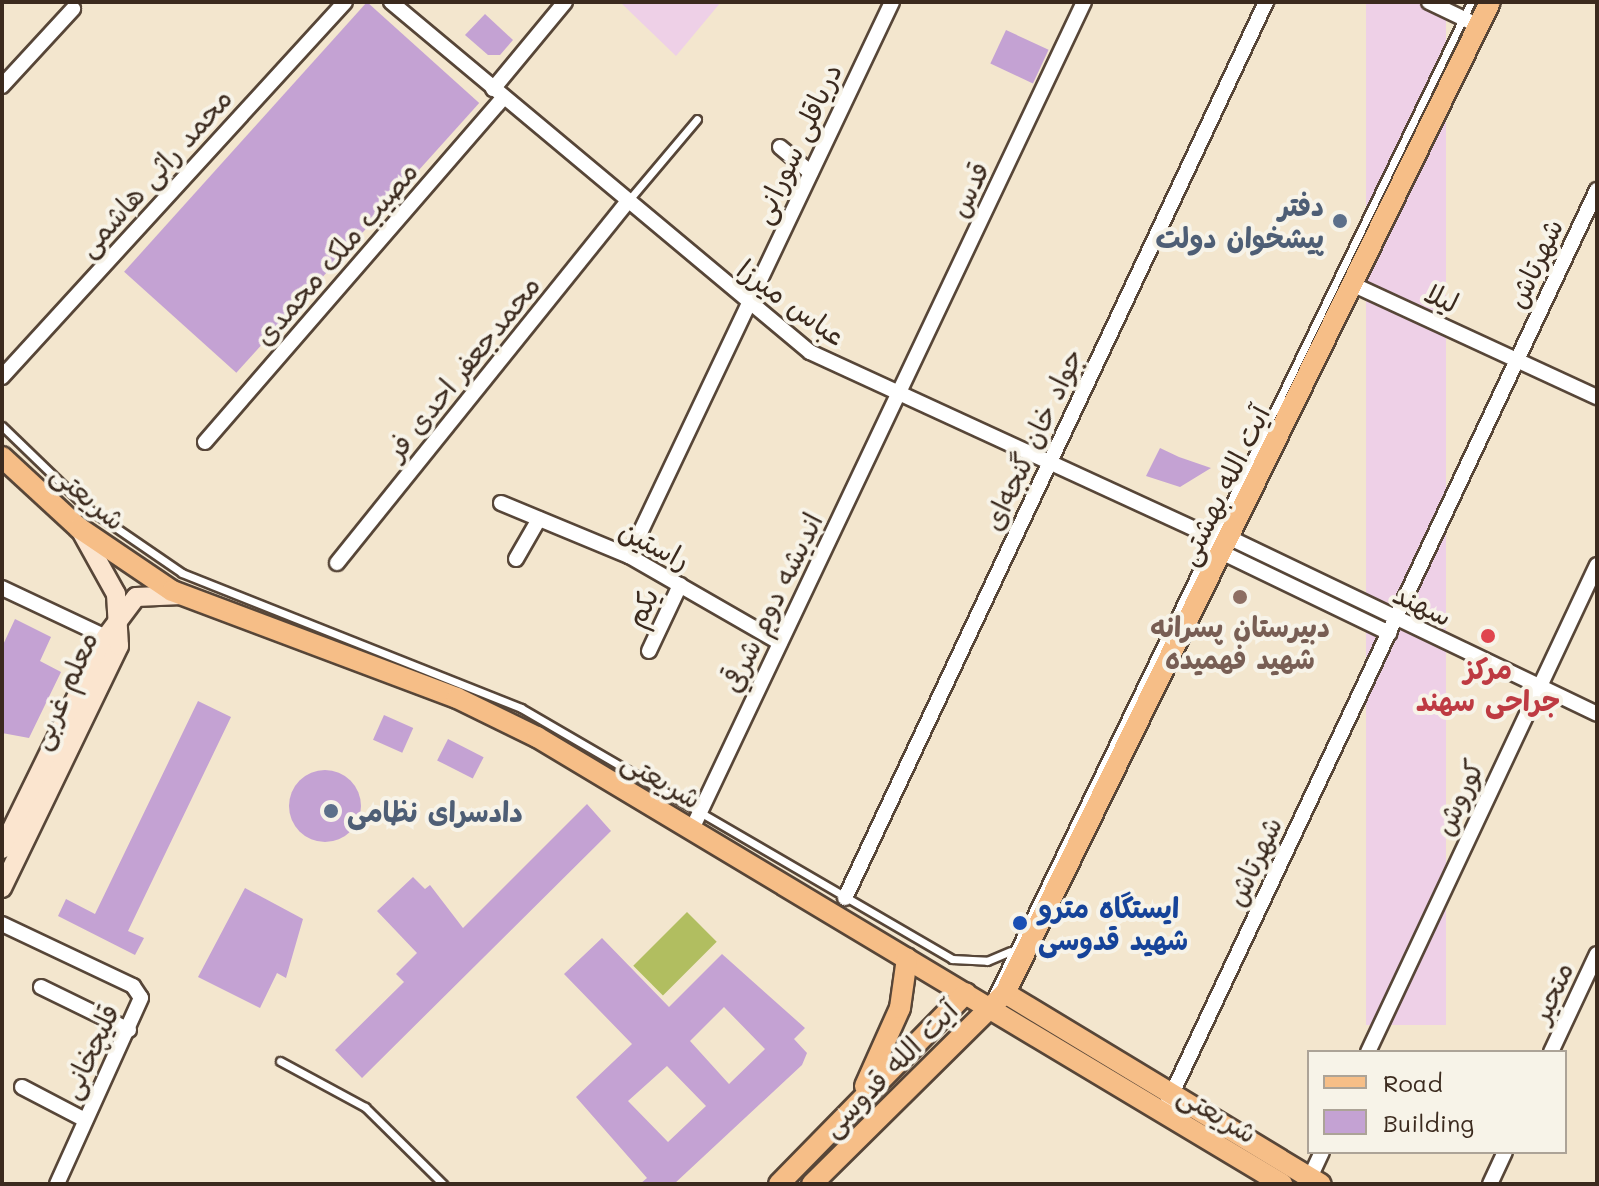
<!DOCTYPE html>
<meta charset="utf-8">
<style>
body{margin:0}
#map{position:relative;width:1599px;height:1186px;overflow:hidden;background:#f3e6ce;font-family:Mali,"Playpen Sans Arabic",sans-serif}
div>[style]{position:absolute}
.built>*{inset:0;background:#eed0e7;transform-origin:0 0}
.green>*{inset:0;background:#b1be60;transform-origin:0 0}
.building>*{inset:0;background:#c4a2d3;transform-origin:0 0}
.round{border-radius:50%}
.roads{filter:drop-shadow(2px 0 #574638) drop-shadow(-2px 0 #574638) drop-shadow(0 2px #574638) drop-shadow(0 -2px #574638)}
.lane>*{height:7px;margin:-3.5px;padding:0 3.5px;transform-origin:3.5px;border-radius:3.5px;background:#fff}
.street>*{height:14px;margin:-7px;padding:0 7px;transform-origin:7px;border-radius:7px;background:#fff}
.secondary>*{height:18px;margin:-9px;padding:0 9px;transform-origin:9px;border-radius:9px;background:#fbe5cf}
.primary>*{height:20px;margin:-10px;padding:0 10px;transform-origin:10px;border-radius:10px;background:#f6be87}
.dots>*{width:22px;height:22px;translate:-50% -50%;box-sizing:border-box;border:4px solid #f7f3e8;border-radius:50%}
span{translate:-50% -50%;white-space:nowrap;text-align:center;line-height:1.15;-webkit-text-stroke:8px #f7f3e8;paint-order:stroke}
.street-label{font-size:28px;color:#3b2a1e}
.service-label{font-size:28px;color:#4e5e75;font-weight:700}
.right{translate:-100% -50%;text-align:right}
.left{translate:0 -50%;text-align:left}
.education-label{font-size:28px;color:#785e54;font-weight:700}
.health-label{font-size:28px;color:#be3a42;font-weight:700}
.transit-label{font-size:28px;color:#164399;font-weight:700}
.frame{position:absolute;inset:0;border:4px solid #3b2a1e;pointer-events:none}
.legend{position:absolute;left:1307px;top:1050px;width:260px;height:104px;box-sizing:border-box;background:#f7f3e8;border:2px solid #aca397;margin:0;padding:10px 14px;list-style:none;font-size:24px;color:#3b2a1e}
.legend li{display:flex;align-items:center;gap:16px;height:40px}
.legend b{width:40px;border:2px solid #aca397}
</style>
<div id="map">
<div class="built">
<i style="clip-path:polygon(620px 2px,721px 2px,676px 56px)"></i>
<i style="left:1366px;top:2px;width:80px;height:1023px"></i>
</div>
<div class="green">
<i style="left:687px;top:912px;width:42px;height:76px;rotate:45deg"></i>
</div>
<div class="building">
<i style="left:367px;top:2px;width:151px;height:363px;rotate:42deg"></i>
<i style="clip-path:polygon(485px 14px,513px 40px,500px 55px,488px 55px,465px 35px)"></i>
<i style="left:1006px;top:30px;width:47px;height:37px;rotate:25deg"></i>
<i style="clip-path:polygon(1160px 448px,1179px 457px,1211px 468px,1180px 487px,1146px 476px)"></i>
<i style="clip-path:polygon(15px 619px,51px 637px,40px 661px,61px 672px,29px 738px,2px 733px,2px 647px)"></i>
<i style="clip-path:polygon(198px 701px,231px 717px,128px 931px,144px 938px,135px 955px,58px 916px,66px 899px,95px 914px)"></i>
<i style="left:384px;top:715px;width:32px;height:27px;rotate:24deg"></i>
<i style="left:448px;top:739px;width:40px;height:24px;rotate:27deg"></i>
<i class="round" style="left:289px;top:770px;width:72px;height:72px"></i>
<i style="clip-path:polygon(587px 804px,611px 831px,362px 1078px,335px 1050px,404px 982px,396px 974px,417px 953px,377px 911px,413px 877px,425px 889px,430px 885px,463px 928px)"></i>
<i style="clip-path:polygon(245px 888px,303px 919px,286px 978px,277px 973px,260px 1008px,198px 977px)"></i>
<i style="clip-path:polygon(evenodd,602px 938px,669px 1007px,722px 954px,805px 1028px,794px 1039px,807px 1053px,802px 1065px,674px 1184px,640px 1184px,647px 1178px,576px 1097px,632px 1044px,564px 974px,602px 938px,724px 1007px,765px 1049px,729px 1084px,690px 1041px,724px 1007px,602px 938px,667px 1066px,706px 1106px,668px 1142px,628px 1101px,667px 1066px)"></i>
</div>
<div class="roads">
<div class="lane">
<i style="left:628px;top:201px;width:107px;rotate:-49.9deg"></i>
<i style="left:2px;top:426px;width:117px;rotate:44deg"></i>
<i style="left:86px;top:507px;width:116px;rotate:34.5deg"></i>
<i style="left:182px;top:573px;width:365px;rotate:21.7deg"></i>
<i style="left:521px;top:708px;width:499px;rotate:30.2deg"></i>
<i style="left:952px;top:959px;width:35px;rotate:3deg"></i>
<i style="left:987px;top:961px;width:25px;rotate:-23deg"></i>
<i style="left:991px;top:998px;width:1106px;rotate:-64.27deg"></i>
<i style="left:280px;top:1061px;width:97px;rotate:28.4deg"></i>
<i style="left:365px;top:1107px;width:110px;rotate:44.6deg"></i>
</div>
<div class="street">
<i style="left:391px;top:2px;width:546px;rotate:39.87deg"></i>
<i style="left:810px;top:352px;width:458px;rotate:24.7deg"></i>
<i style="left:1429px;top:2px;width:55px;rotate:25.6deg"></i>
<i style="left:2px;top:86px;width:105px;rotate:-47.3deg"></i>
<i style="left:493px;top:89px;width:113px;rotate:-50.4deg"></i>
<i style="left:780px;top:147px;width:40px;rotate:40deg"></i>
<i style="left:1352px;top:284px;width:270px;rotate:24.8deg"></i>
<i style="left:2px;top:377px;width:508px;rotate:-47.55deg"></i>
<i style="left:205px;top:442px;width:455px;rotate:-49.1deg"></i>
<i style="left:501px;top:503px;width:139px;rotate:22.5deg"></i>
<i style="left:629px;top:556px;width:174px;rotate:29.9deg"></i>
<i style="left:1228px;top:537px;width:409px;rotate:25.6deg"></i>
<i style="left:1221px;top:552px;width:187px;rotate:25.7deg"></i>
<i style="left:629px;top:556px;width:613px;rotate:-64.6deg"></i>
<i style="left:516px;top:559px;width:46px;rotate:-60.1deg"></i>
<i style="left:337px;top:563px;width:462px;rotate:-51.2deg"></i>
<i style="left:2px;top:588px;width:115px;rotate:25.2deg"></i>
<i style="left:649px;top:651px;width:73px;rotate:-64.8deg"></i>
<i style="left:692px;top:829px;width:915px;rotate:-64.64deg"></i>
<i style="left:845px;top:898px;width:990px;rotate:-64.83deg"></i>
<i style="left:2px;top:924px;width:145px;rotate:25.3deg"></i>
<i style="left:133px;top:986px;width:14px;rotate:56deg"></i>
<i style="left:141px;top:998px;width:204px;rotate:114.3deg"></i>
<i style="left:41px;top:987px;width:98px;rotate:26deg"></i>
<i style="left:1368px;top:1052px;width:538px;rotate:-64.82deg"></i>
<i style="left:1551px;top:1052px;width:108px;rotate:-64.9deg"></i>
<i style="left:22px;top:1087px;width:71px;rotate:27.6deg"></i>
<i style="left:1168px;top:1102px;width:1008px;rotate:-64.81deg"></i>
<i style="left:1307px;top:1184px;width:35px;rotate:-65deg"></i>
<i style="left:1490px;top:1184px;width:35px;rotate:-65deg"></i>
</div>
<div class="secondary">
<i style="left:2px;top:849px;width:236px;rotate:-63.9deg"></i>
<i style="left:106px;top:637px;width:50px;rotate:-53.1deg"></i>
<i style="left:136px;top:597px;width:46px;rotate:-2.5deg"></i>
<i style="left:2px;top:888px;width:269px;rotate:-64.2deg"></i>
<i style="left:119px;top:646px;width:52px;rotate:-93.3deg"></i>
<i style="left:116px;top:594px;width:72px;rotate:-119.1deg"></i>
</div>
<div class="primary">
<i style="left:2px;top:457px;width:105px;rotate:42.7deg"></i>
<i style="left:79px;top:528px;width:112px;rotate:34.1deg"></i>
<i style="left:172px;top:591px;width:304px;rotate:20.6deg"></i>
<i style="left:457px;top:698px;width:89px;rotate:26deg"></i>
<i style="left:537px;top:737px;width:869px;rotate:30.96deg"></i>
<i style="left:1005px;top:993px;width:369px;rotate:31.2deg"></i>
<i style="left:865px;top:1086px;width:85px;rotate:-65.8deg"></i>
<i style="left:900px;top:1008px;width:50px;rotate:-82deg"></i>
<i style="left:779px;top:1184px;width:267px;rotate:-45.6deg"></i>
<i style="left:812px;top:1184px;width:272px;rotate:-44.7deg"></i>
<i style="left:1005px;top:993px;width:1103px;rotate:-63.92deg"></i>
</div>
</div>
<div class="dots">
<i style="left:1340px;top:221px;background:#5c6f8a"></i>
<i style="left:1240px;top:597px;background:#8d6e63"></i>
<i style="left:1488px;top:636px;background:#e0444e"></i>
<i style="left:331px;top:811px;background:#5c6f8a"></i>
<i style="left:1020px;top:923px;background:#1a4fb4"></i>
</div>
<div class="street-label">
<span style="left:796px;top:143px;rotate:-65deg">دریاقلی سورانی</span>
<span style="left:154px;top:172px;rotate:-48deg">محمد راثی هاشمی</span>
<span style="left:968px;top:189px;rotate:-65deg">قدس</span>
<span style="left:335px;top:253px;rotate:-49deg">مصیب ملک محمدی</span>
<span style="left:1534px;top:263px;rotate:-65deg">شهرتاش</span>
<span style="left:1442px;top:297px;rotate:25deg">لیلا</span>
<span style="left:792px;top:302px;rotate:36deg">عباس میرزا</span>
<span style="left:462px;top:367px;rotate:-51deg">محمدجعفر احدی فر</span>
<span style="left:1032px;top:439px;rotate:-65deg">جواد خان گنجه‌ای</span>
<span style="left:1223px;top:485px;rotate:-64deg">آیت الله بهشتی</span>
<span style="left:89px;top:496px;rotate:40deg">شریعتی</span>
<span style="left:655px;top:544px;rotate:27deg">راستین</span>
<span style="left:771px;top:602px;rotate:-64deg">انديشه دوم شرقي</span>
<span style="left:1423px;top:604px;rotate:25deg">سهند</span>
<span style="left:641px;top:607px;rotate:-64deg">یکم</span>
<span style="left:63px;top:690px;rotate:-66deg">معلم غربی</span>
<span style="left:662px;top:779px;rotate:30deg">شریعتی</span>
<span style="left:1458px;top:797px;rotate:-65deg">کوروش</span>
<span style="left:1253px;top:861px;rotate:-65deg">شهرتاش</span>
<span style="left:1551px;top:992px;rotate:-65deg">متحیر</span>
<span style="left:89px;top:1051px;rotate:-65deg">قلیچخانی</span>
<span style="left:889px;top:1068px;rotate:-45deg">آیت الله قدوسی</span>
<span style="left:1218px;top:1113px;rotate:31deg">شریعتی</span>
</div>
<div class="service-label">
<span class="right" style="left:1324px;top:221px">دفتر<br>پیشخوان دولت</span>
<span class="left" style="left:347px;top:811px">دادسرای نظامی</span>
</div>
<div class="education-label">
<span style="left:1240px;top:642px">دبیرستان پسرانه<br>شهید فهمیده</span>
</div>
<div class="health-label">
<span style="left:1488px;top:684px">مرکز<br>جراحی سهند</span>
</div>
<div class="transit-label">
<span class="left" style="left:1038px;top:923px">ایستگاه مترو<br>شهید قدوسی</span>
</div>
<div class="frame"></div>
<ul class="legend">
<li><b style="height:10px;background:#f6be87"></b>Road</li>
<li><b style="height:22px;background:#c4a2d3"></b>Building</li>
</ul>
</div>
